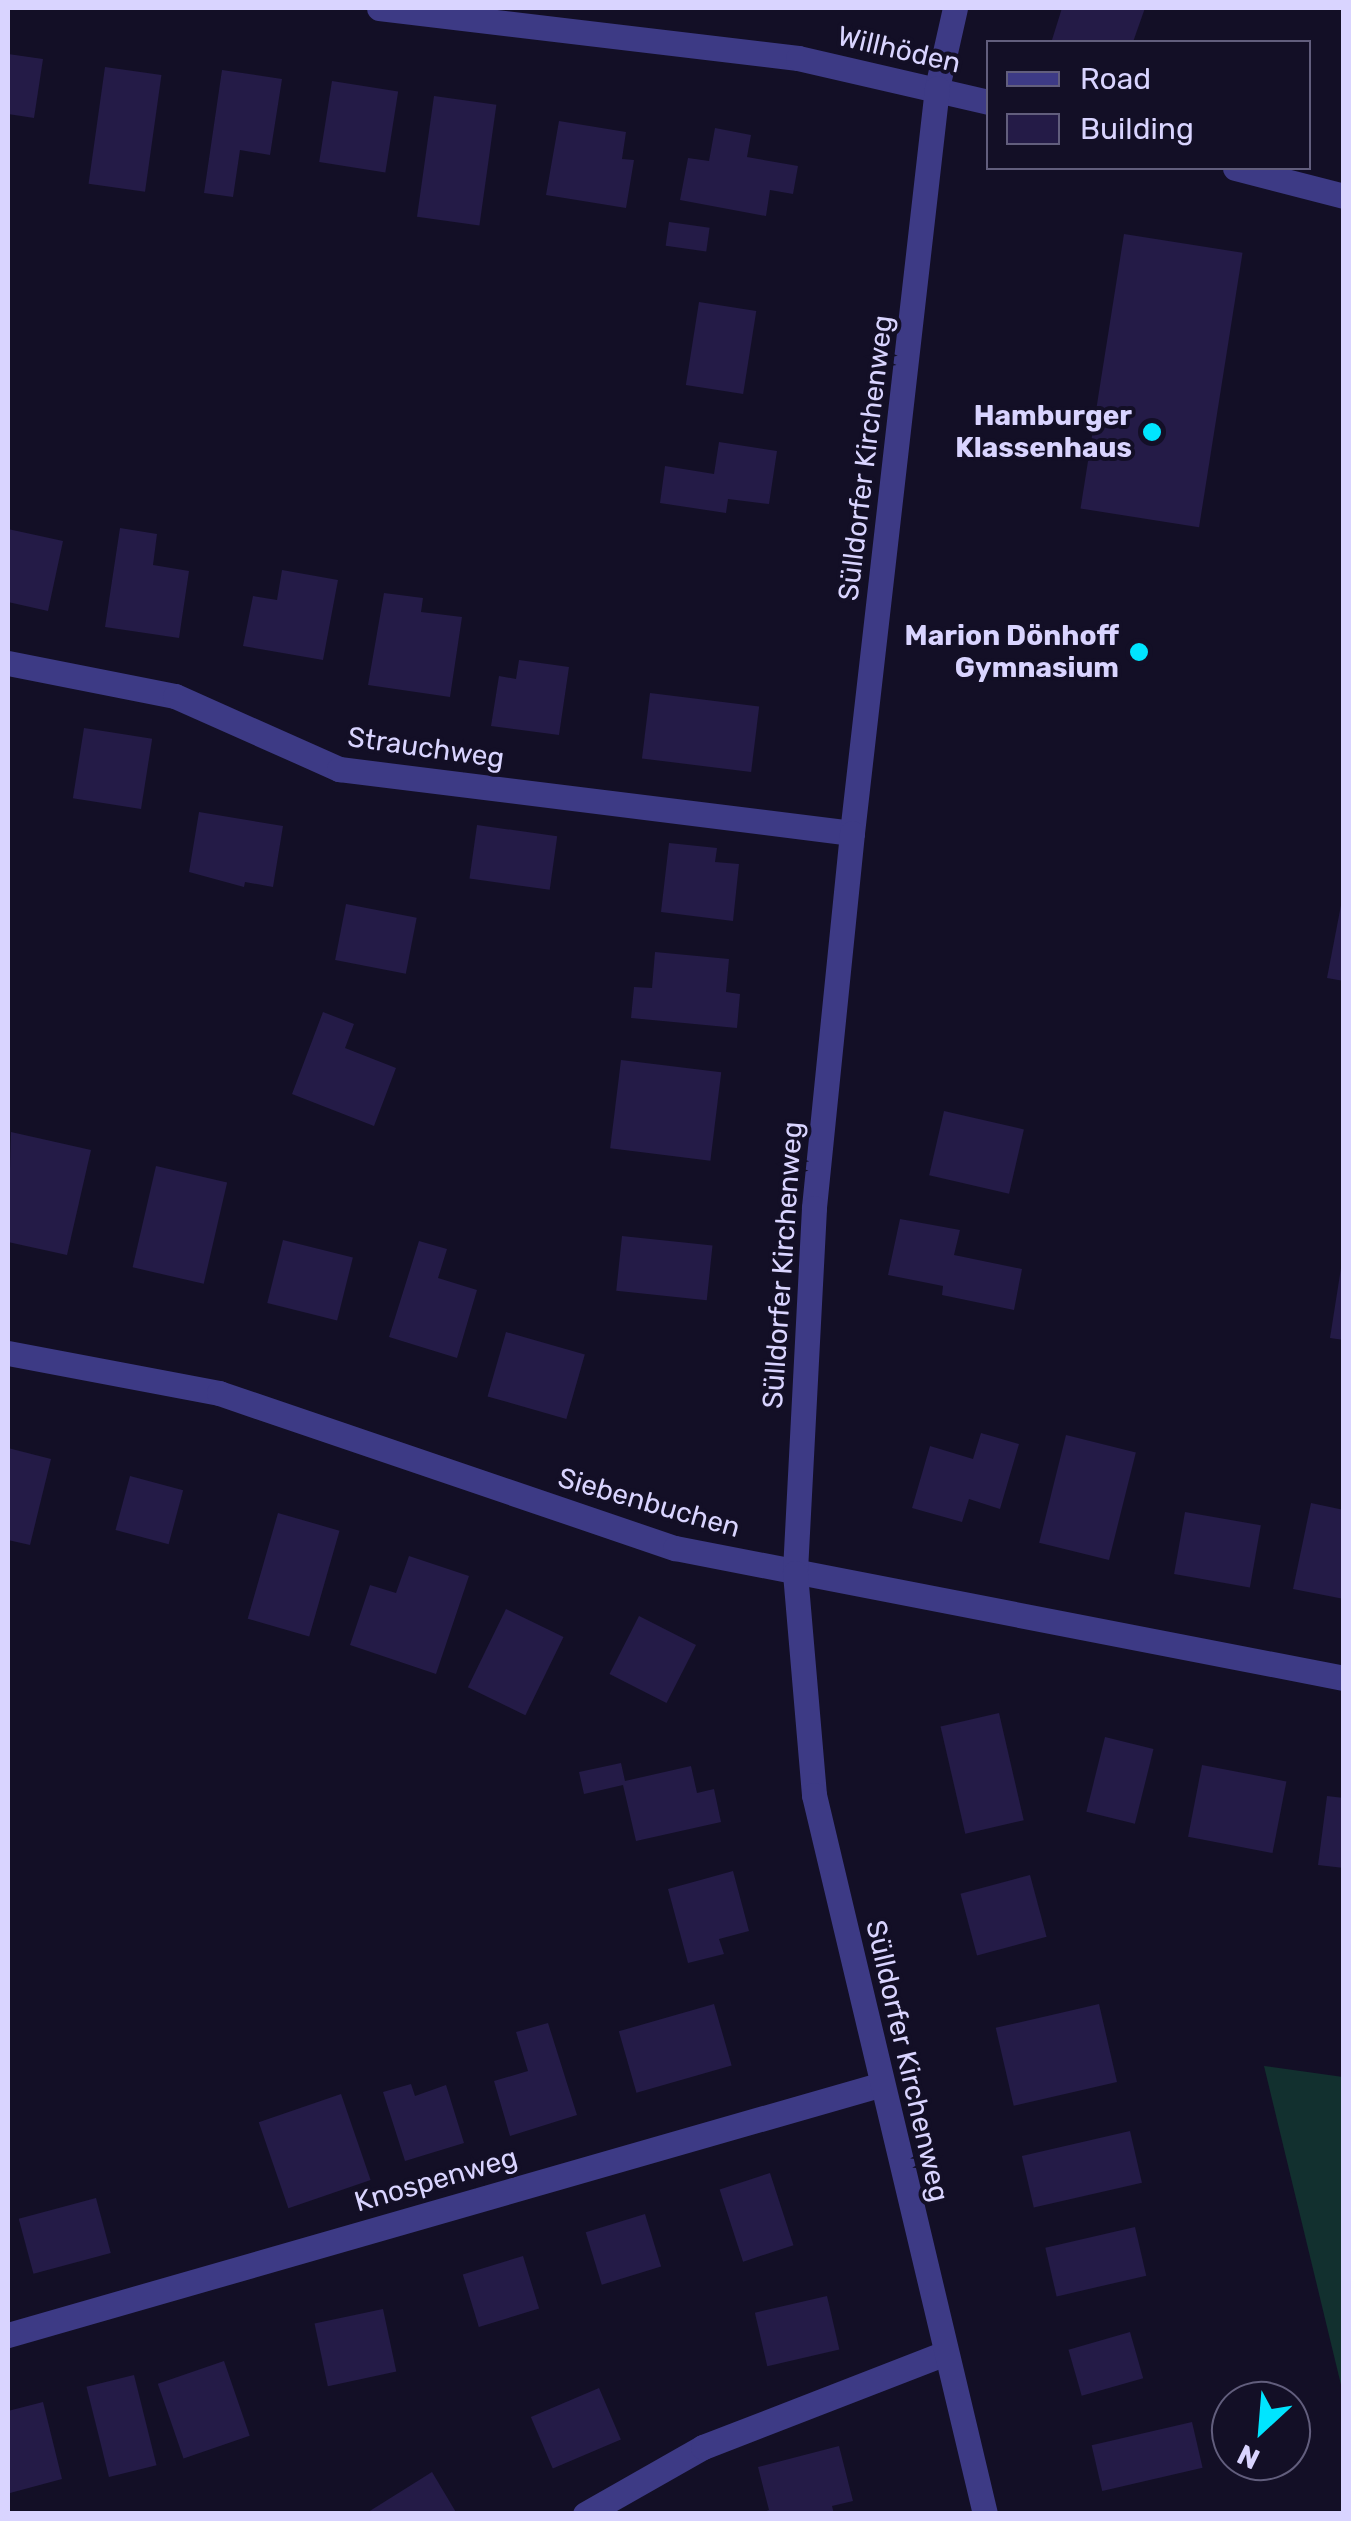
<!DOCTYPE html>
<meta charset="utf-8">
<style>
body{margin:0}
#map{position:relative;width:1351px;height:2521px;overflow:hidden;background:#130f26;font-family:Rubik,sans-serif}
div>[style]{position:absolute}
.green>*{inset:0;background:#12302f}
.building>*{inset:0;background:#241b47;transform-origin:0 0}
.service>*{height:25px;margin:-12.5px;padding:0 12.5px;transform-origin:12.5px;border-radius:12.5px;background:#3d3a85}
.minor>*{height:25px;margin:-12.5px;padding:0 12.5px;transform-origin:12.5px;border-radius:12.5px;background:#3d3a85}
.tertiary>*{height:25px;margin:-12.5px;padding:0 12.5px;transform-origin:12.5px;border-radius:12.5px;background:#3d3a85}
.dots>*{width:28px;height:28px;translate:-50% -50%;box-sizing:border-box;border:5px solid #130f26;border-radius:50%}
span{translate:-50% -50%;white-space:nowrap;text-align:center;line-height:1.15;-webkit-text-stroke:8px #130f26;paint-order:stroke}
.street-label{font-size:28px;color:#d9d4ff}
.poi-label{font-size:28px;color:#d9d4ff;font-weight:700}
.right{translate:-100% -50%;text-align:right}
.frame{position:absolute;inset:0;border:10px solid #d9d4ff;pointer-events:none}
.legend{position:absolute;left:986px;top:40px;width:325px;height:130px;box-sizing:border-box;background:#130f26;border:2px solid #625e7d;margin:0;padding:12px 18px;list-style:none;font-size:30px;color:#d9d4ff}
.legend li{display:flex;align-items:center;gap:20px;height:50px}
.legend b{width:50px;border:2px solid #625e7d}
.north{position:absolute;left:1211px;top:2381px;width:100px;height:100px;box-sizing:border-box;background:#130f26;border:2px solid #625e7d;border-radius:50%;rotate:206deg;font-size:28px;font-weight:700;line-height:40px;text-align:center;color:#d9d4ff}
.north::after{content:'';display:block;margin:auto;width:35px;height:45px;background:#00e5ff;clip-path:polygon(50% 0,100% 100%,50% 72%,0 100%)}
</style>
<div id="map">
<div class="green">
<i style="clip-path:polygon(1264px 2066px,1343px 2077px,1343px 2393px)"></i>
</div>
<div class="building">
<i style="clip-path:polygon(1062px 8px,1145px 8px,1133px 42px,1059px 42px,1052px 40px)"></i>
<i style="clip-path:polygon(8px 54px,43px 59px,34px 118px,8px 114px)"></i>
<i style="left:105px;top:67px;width:57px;height:118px;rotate:8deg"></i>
<i style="clip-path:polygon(222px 70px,282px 79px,270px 155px,240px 150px,233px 197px,204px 193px)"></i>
<i style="left:332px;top:81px;width:67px;height:82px;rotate:9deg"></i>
<i style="left:434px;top:96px;width:63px;height:122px;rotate:8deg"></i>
<i style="clip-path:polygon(559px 121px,626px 132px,622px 159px,634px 160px,626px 208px,546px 195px)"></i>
<i style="clip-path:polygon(715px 128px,751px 135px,747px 157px,798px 166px,793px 194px,770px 190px,766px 216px,680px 200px,688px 158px,709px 161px)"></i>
<i style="left:669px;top:222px;width:41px;height:24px;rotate:8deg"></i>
<i style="left:1124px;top:234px;width:120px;height:278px;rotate:9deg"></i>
<i style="left:699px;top:302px;width:58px;height:84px;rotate:9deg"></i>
<i style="clip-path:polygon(719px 442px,777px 451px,769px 504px,728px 499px,726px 513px,660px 503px,665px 466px,714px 474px)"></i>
<i style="clip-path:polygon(120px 528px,157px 534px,153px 565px,189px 571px,179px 638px,105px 627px)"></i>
<i style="clip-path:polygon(8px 529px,63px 541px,48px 611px,8px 602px)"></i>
<i style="clip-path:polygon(282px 570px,338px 580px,323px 660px,243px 646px,253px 596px,277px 600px)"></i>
<i style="clip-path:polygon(384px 593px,423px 598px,421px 612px,462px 617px,450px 697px,368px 685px)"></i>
<i style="clip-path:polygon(519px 660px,569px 667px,559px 735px,491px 726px,499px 676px,516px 679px)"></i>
<i style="left:650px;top:693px;width:110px;height:66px;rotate:7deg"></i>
<i style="left:84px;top:728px;width:69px;height:71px;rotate:9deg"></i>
<i style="clip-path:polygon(199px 812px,283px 826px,273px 887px,245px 882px,244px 887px,189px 872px)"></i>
<i style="left:477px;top:825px;width:81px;height:54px;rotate:8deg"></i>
<i style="clip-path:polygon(669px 843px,717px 848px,715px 862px,739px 864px,733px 921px,661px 912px)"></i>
<i style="clip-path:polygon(1342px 900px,1344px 901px,1344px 981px,1327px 978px)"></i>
<i style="left:346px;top:904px;width:72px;height:57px;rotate:11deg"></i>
<i style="clip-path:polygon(655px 952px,729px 959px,726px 992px,740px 994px,737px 1028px,631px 1018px,634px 987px,652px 988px)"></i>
<i style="clip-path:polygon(323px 1012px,354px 1024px,345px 1048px,396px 1068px,374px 1126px,292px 1094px)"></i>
<i style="left:621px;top:1060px;width:101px;height:89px;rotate:7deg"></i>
<i style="left:944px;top:1111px;width:82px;height:66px;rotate:13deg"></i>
<i style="clip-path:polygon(11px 1132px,91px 1150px,67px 1255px,8px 1242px)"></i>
<i style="left:156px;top:1166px;width:73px;height:104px;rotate:13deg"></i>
<i style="clip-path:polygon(900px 1219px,960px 1230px,954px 1255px,1022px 1269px,1014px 1310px,942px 1295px,943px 1286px,888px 1275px)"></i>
<i style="left:622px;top:1236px;width:91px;height:55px;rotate:6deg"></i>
<i style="left:283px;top:1240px;width:72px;height:65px;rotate:14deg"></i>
<i style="clip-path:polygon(419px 1241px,447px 1249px,438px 1278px,477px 1290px,457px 1358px,389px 1337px)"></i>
<i style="clip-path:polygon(1341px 1268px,1344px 1268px,1344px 1340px,1330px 1338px)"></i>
<i style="left:506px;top:1332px;width:82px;height:67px;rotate:16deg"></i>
<i style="clip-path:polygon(981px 1433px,1019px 1444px,1000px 1509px,969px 1499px,962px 1522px,912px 1508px,930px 1446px,973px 1459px)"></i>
<i style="left:1066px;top:1435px;width:72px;height:111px;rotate:14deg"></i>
<i style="clip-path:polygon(8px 1448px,51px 1459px,30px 1545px,8px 1540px)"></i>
<i style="left:130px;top:1476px;width:55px;height:56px;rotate:15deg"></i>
<i style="clip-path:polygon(1311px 1503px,1344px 1510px,1344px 1599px,1293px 1589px)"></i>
<i style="left:1185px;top:1512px;width:77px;height:63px;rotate:10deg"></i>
<i style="left:278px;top:1513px;width:64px;height:110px;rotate:16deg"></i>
<i style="clip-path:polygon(409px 1556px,469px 1576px,436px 1674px,350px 1645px,370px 1585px,396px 1593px)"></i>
<i style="left:506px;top:1609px;width:64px;height:87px;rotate:26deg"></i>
<i style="left:639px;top:1616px;width:64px;height:65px;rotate:27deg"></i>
<i style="left:999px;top:1713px;width:110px;height:60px;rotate:77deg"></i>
<i style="left:1105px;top:1737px;width:50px;height:77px;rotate:14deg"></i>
<i style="clip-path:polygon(621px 1763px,625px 1781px,691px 1766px,697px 1793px,714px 1789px,721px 1822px,636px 1841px,623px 1785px,584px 1794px,579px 1772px)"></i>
<i style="left:1202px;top:1765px;width:86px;height:73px;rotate:11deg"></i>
<i style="clip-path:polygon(1327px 1796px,1344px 1798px,1344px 1868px,1318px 1865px)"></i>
<i style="clip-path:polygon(733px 1871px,749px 1931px,719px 1939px,724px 1954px,688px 1963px,668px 1889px)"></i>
<i style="left:1030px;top:1875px;width:64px;height:72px;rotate:75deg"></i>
<i style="left:714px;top:2004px;width:64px;height:99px;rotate:74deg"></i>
<i style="left:1099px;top:2004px;width:80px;height:106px;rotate:77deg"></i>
<i style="clip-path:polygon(548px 2023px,577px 2115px,510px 2136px,494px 2081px,528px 2071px,516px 2032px)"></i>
<i style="clip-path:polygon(411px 2084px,415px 2096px,446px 2085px,464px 2143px,405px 2161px,383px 2092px)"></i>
<i style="left:341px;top:2094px;width:91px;height:87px;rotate:71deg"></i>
<i style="left:1130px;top:2131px;width:53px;height:111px;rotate:77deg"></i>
<i style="left:770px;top:2173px;width:76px;height:53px;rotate:72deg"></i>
<i style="left:96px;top:2198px;width:57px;height:80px;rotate:75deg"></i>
<i style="left:645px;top:2214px;width:55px;height:62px;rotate:73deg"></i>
<i style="left:1135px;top:2227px;width:50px;height:92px;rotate:77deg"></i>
<i style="left:523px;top:2256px;width:55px;height:63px;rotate:73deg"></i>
<i style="left:827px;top:2296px;width:55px;height:74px;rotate:77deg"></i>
<i style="left:383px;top:2309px;width:64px;height:70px;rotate:78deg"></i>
<i style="left:1130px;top:2332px;width:48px;height:64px;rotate:74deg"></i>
<i style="left:224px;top:2361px;width:79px;height:70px;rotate:71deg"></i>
<i style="left:134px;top:2375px;width:93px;height:49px;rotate:76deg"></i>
<i style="left:599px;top:2388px;width:56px;height:74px;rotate:67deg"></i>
<i style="clip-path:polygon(43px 2402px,62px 2479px,10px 2493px,8px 2411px)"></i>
<i style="left:1192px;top:2422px;width:47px;height:103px;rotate:77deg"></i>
<i style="clip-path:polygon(839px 2446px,853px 2501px,832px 2506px,834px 2514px,759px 2514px,769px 2510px,758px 2467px)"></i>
<i style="clip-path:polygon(432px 2472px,457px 2514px,365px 2514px)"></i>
</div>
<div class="service">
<i style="left:585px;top:2514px;width:136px;rotate:-29.6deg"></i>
<i style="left:703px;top:2447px;width:260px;rotate:-21.2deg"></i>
</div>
<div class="minor">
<i style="left:379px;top:8px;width:422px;rotate:6.8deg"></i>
<i style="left:798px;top:58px;width:195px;rotate:13deg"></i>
<i style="left:1235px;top:168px;width:113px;rotate:14.4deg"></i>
<i style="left:8px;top:663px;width:170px;rotate:11.2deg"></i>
<i style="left:175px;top:696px;width:180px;rotate:24deg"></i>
<i style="left:339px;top:769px;width:517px;rotate:7.11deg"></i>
<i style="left:8px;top:1353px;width:215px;rotate:10.7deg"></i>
<i style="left:219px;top:1393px;width:482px;rotate:18.8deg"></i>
<i style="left:675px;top:1548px;width:682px;rotate:11deg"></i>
<i style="left:8px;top:2335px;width:909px;rotate:-16.02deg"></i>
</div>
<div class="tertiary">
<i style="left:955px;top:8px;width:82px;rotate:102.7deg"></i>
<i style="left:937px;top:88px;width:750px;rotate:96.51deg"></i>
<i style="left:852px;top:833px;width:377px;rotate:95.8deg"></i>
<i style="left:814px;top:1208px;width:365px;rotate:93deg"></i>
<i style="left:795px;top:1573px;width:223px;rotate:85.1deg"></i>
<i style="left:814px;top:1795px;width:739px;rotate:76.62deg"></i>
</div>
<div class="dots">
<i style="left:1152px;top:432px;background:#00e5ff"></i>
<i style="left:1139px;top:652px;background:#00e5ff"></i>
</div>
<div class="street-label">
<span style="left:899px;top:50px;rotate:13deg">Willhöden</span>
<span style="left:866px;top:458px;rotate:-83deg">Sülldorfer Kirchenweg</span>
<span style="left:426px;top:748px;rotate:8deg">Strauchweg</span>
<span style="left:783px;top:1265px;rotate:-86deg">Sülldorfer Kirchenweg</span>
<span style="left:649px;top:1503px;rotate:16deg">Siebenbuchen</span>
<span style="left:907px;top:2061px;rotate:77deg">Sülldorfer Kirchenweg</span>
<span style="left:436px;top:2180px;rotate:-16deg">Knospenweg</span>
</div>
<div class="poi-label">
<span class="right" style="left:1132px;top:432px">Hamburger<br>Klassenhaus</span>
<span class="right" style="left:1119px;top:652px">Marion Dönhoff<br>Gymnasium</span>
</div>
<div class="frame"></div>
<ul class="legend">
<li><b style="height:12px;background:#3d3a85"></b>Road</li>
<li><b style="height:28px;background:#241b47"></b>Building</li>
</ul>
<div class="north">N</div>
</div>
